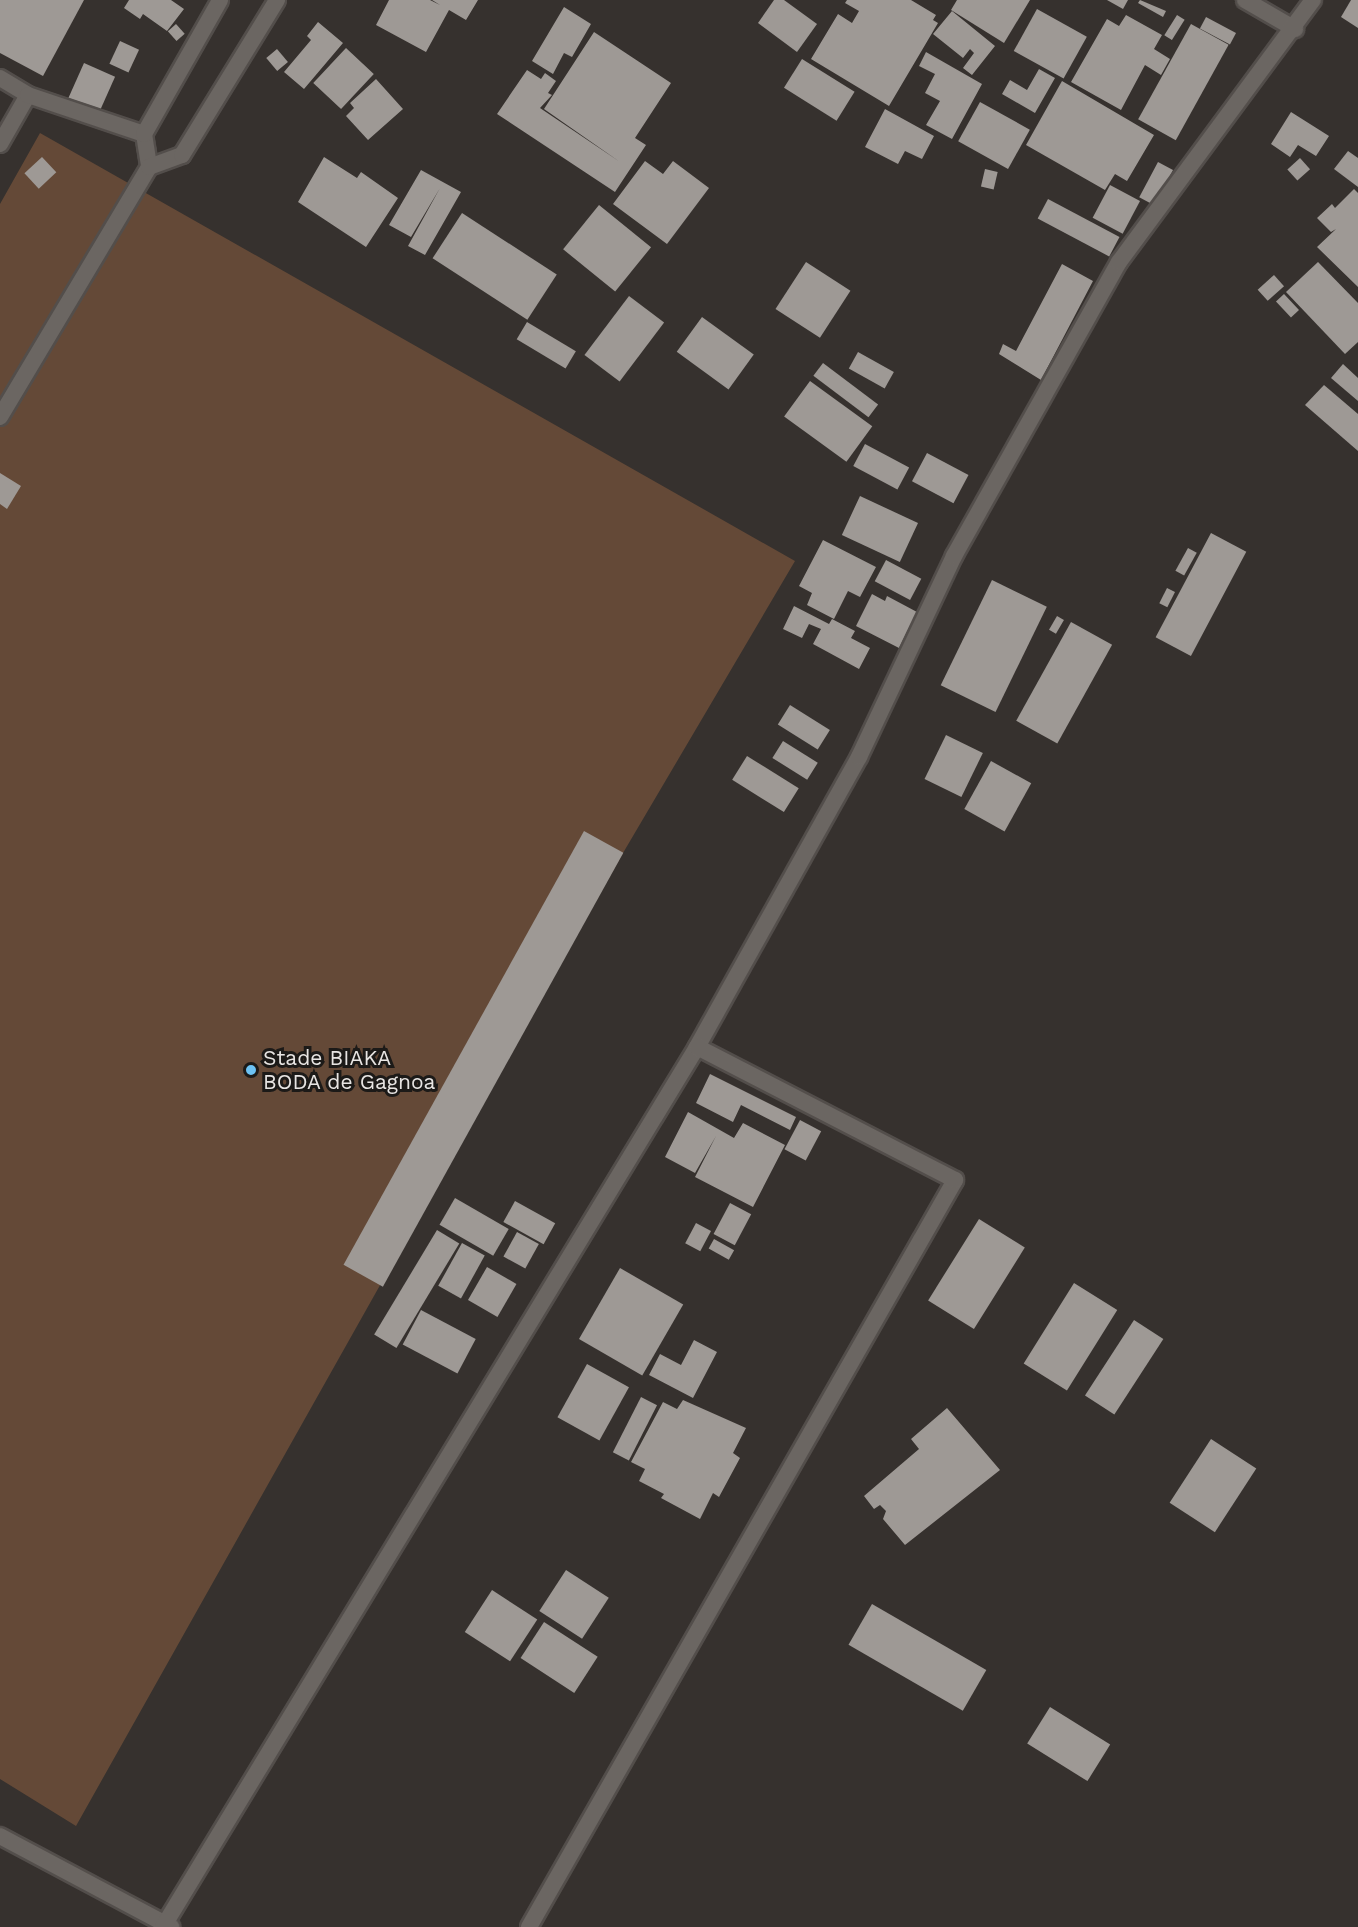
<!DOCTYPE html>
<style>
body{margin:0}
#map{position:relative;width:1358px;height:1927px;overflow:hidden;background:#36312e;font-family:"Work Sans",sans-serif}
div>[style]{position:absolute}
.green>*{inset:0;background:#644937}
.building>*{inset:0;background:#9e9995;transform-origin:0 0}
.roads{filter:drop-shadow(2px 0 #534e4b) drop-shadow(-2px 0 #534e4b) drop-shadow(0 2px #534e4b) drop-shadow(0 -2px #534e4b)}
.service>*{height:16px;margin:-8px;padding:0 8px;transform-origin:8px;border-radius:8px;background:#6b6662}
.minor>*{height:16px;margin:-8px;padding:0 8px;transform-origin:8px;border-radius:8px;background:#6b6662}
.dots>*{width:16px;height:16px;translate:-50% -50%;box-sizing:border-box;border:3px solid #1c1a18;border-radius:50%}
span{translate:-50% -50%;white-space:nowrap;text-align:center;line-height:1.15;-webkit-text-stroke:6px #1c1a18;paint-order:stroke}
.poi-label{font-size:21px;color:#e8e5e3}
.left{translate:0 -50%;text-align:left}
</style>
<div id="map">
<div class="green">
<i style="clip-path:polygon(40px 133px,795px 561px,623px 853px,76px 1826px,0 1779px,0 204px)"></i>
</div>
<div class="building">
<i style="clip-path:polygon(0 0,84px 0,43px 76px,0 53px)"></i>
<i style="clip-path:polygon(129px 0,171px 0,184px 9px,167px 31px,143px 14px,140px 19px,124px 8px)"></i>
<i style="clip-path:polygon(389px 0,430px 0,440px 5px,432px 0,478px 0,466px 20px,449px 10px,426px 52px,376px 25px)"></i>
<i style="clip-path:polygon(774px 0,784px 0,817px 24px,797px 52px,758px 23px)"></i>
<i style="clip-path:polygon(847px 0,911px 0,936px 15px,933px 20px,938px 23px,889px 106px,811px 59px,838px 14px,852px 23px,859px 11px,845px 3px)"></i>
<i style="clip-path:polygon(957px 0,1030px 0,1004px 43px,951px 10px)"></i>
<i style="clip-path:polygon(1107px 0,1128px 0,1123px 9px)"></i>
<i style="clip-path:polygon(1140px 0,1166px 11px,1163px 17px,1138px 3px)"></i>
<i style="clip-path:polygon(1351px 0,1358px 0,1358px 28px,1341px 17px)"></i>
<i style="clip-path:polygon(564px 7px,591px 24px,572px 57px,564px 53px,553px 74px,532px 61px)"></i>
<i style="left:1037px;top:9px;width:57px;height:48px;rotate:29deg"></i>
<i style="clip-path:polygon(952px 11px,995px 46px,972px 75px,963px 68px,974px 53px,970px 49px,963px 58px,933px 34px)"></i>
<i style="clip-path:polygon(1126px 15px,1162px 35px,1154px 49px,1170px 59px,1161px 75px,1145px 65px,1121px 110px,1071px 82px,1107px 19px,1119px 26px)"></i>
<i style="left:1177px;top:15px;width:9px;height:24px;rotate:32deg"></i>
<i style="left:1206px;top:17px;width:34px;height:13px;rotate:28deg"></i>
<i style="clip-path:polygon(318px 22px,343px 43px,304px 89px,284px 72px,311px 40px,307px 36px)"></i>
<i style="left:176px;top:24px;width:13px;height:11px;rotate:48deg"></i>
<i style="left:1191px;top:24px;width:43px;height:109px;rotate:29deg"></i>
<i style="clip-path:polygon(594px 32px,671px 83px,635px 138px,646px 145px,615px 192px,497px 114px,527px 70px,541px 79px,545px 73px,556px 81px,548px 93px,552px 95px,540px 108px,620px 162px,544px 109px)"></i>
<i style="left:120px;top:41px;width:21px;height:25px;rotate:25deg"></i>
<i style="left:346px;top:48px;width:38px;height:48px;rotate:43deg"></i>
<i style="left:277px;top:49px;width:17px;height:14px;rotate:50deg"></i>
<i style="clip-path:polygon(926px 52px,982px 84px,952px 139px,926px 125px,940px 101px,925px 93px,935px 74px,919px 66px)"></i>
<i style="left:802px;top:59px;width:62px;height:34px;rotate:32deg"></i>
<i style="left:84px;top:63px;width:34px;height:40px;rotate:24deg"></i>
<i style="clip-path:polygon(1039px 69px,1055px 78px,1035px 113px,1002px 94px,1010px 80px,1027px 90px)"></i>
<i style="clip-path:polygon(376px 79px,403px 109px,368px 140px,346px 116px,354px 108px,350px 103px)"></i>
<i style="clip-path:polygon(1062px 81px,1154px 135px,1127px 181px,1115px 174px,1105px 190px,1026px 145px)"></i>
<i style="left:980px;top:102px;width:57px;height:45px;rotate:29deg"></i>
<i style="clip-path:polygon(885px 109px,934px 136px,922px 159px,905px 151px,898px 164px,865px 147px)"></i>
<i style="clip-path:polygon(1291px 112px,1329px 136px,1316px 156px,1298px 145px,1290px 157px,1271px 144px)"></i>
<i style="clip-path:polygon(1348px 151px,1358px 158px,1358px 187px,1334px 169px)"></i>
<i style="left:42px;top:157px;width:21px;height:24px;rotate:47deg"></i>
<i style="clip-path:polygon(324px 157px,357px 178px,361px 172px,398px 198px,366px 247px,298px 202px)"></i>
<i style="left:1300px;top:158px;width:15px;height:17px;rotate:48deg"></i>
<i style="clip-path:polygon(645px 161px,663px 174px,673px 161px,709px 188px,667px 244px,613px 204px)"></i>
<i style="left:1158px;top:162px;width:17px;height:40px;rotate:28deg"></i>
<i style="left:985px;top:169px;width:13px;height:18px;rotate:13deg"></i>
<i style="clip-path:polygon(421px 170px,461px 192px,425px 255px,408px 246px,440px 188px,411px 237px,389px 225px)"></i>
<i style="left:1110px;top:185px;width:34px;height:37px;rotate:28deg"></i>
<i style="clip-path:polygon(1354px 189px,1358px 193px,1358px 287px,1317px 247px,1336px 229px,1331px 232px,1317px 218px,1332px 204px,1335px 208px)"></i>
<i style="left:1048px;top:199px;width:81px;height:22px;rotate:28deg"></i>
<i style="left:599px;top:205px;width:67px;height:57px;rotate:39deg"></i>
<i style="left:462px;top:213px;width:113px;height:54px;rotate:33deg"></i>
<i style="left:806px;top:262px;width:53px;height:56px;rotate:33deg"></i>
<i style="clip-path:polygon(1318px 262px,1358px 303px,1358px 342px,1345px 354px,1286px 292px)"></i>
<i style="clip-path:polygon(1062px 264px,1093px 281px,1041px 380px,999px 354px,1003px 344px,1016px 351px)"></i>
<i style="left:1274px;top:275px;width:15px;height:22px;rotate:48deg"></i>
<i style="left:1284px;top:294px;width:22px;height:11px;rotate:47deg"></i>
<i style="left:629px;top:296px;width:44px;height:74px;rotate:37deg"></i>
<i style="left:702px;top:317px;width:64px;height:43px;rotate:36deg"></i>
<i style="left:527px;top:322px;width:57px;height:20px;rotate:31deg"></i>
<i style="left:858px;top:352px;width:41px;height:19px;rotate:29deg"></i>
<i style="left:823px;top:363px;width:69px;height:16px;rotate:37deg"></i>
<i style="clip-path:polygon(1343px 364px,1358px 378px,1358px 401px,1331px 378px)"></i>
<i style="left:810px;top:381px;width:77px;height:44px;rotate:36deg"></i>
<i style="clip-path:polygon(1324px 385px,1358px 414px,1358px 451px,1305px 405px)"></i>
<i style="left:865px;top:444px;width:50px;height:25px;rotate:28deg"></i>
<i style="left:927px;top:453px;width:47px;height:32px;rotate:28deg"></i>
<i style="clip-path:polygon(0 473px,21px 486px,7px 509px,0 504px)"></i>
<i style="left:860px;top:496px;width:64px;height:43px;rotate:25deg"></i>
<i style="left:1211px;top:533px;width:40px;height:118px;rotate:28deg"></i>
<i style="clip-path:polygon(823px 540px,876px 567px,860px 597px,848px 591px,834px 619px,807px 605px,812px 593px,799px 586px)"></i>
<i style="left:1188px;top:548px;width:10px;height:26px;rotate:29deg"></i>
<i style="left:886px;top:560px;width:40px;height:24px;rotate:28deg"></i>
<i style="left:992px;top:580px;width:61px;height:117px;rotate:26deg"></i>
<i style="left:1167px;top:588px;width:9px;height:17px;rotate:27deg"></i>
<i style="clip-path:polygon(872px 594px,885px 601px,887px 596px,917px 612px,899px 648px,856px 626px)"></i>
<i style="clip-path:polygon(794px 606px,829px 624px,832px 619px,855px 631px,851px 638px,870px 648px,859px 669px,813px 644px,821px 629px,809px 624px,802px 638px,783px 629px)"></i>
<i style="left:1057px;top:616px;width:8px;height:16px;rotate:30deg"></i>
<i style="left:1071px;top:622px;width:47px;height:113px;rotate:29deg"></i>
<i style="left:790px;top:705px;width:47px;height:23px;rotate:32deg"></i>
<i style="left:946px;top:735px;width:41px;height:49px;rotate:26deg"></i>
<i style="left:783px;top:741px;width:41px;height:20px;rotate:32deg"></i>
<i style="left:747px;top:756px;width:61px;height:28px;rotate:32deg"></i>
<i style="left:991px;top:761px;width:46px;height:55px;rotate:29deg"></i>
<i style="left:584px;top:831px;width:45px;height:496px;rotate:29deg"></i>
<i style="clip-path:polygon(710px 1074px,796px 1117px,790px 1130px,741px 1105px,733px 1122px,696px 1103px)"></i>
<i style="clip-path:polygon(688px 1112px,734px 1138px,743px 1123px,785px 1145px,753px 1207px,695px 1177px,716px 1136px,695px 1173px,665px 1157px)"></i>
<i style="left:800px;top:1120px;width:24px;height:33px;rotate:28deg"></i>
<i style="left:455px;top:1198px;width:62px;height:31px;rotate:30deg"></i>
<i style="left:515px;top:1201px;width:46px;height:24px;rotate:29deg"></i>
<i style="left:730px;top:1203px;width:24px;height:35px;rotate:28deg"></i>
<i style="left:979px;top:1219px;width:54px;height:96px;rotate:32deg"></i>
<i style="left:696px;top:1223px;width:17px;height:23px;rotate:28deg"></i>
<i style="left:437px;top:1230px;width:26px;height:122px;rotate:31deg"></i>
<i style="left:517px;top:1232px;width:25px;height:28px;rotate:29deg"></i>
<i style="left:714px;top:1239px;width:23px;height:11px;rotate:29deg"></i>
<i style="left:462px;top:1243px;width:26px;height:49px;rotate:29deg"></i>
<i style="left:487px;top:1267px;width:34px;height:38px;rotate:30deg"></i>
<i style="left:620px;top:1268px;width:73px;height:82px;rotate:30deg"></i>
<i style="left:1074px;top:1283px;width:51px;height:95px;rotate:32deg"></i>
<i style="left:421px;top:1310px;width:62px;height:39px;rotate:28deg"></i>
<i style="left:1134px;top:1320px;width:35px;height:90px;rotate:33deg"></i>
<i style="clip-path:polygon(694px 1340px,717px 1352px,693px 1398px,649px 1375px,660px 1354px,681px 1365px)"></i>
<i style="left:587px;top:1364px;width:48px;height:61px;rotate:29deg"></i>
<i style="left:641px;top:1397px;width:18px;height:62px;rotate:27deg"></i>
<i style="clip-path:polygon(683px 1400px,746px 1428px,733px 1453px,740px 1458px,719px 1497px,713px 1493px,700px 1519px,661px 1498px,664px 1494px,639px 1481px,645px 1469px,631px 1462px,663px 1402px,677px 1409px)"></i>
<i style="clip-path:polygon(947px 1408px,1000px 1470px,905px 1545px,883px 1519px,886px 1511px,880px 1505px,874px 1509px,864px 1496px,919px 1449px,911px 1439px)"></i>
<i style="left:1211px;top:1439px;width:54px;height:76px;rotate:33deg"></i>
<i style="left:566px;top:1570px;width:51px;height:49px;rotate:33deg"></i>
<i style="left:492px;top:1590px;width:54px;height:50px;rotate:33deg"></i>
<i style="left:872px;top:1604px;width:132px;height:47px;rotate:30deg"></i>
<i style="left:544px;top:1622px;width:64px;height:43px;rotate:33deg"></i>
<i style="left:1050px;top:1707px;width:71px;height:43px;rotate:32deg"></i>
</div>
<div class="roads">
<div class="service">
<i style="left:144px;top:134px;width:33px;rotate:81deg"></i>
<i style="left:0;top:417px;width:291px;rotate:-59.2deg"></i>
<i style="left:149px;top:167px;width:35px;rotate:-20deg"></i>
</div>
<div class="minor">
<i style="left:1245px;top:0;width:58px;rotate:30.1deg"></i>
<i style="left:0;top:78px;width:33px;rotate:31deg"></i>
<i style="left:0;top:144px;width:56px;rotate:-60.3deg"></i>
<i style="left:28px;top:95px;width:122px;rotate:18.6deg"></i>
<i style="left:144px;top:134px;width:154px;rotate:-60.4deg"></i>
<i style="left:182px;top:155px;width:182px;rotate:-58.5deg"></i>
<i style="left:0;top:1836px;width:194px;rotate:28deg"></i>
<i style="left:163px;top:1927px;width:1029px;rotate:-58.75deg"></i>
<i style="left:697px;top:1047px;width:332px;rotate:-60.8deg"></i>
<i style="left:859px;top:757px;width:222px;rotate:-64.7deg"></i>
<i style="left:954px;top:556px;width:337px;rotate:-60.7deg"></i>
<i style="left:1119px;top:262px;width:326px;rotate:-53.5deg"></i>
<i style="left:529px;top:1927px;width:860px;rotate:-60.3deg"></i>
<i style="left:955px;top:1180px;width:290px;rotate:-152.7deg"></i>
</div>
</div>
<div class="dots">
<i style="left:251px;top:1070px;background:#6dc2f3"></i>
</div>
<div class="poi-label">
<span class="left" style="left:263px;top:1070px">Stade BIAKA<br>BODA de Gagnoa</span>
</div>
</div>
